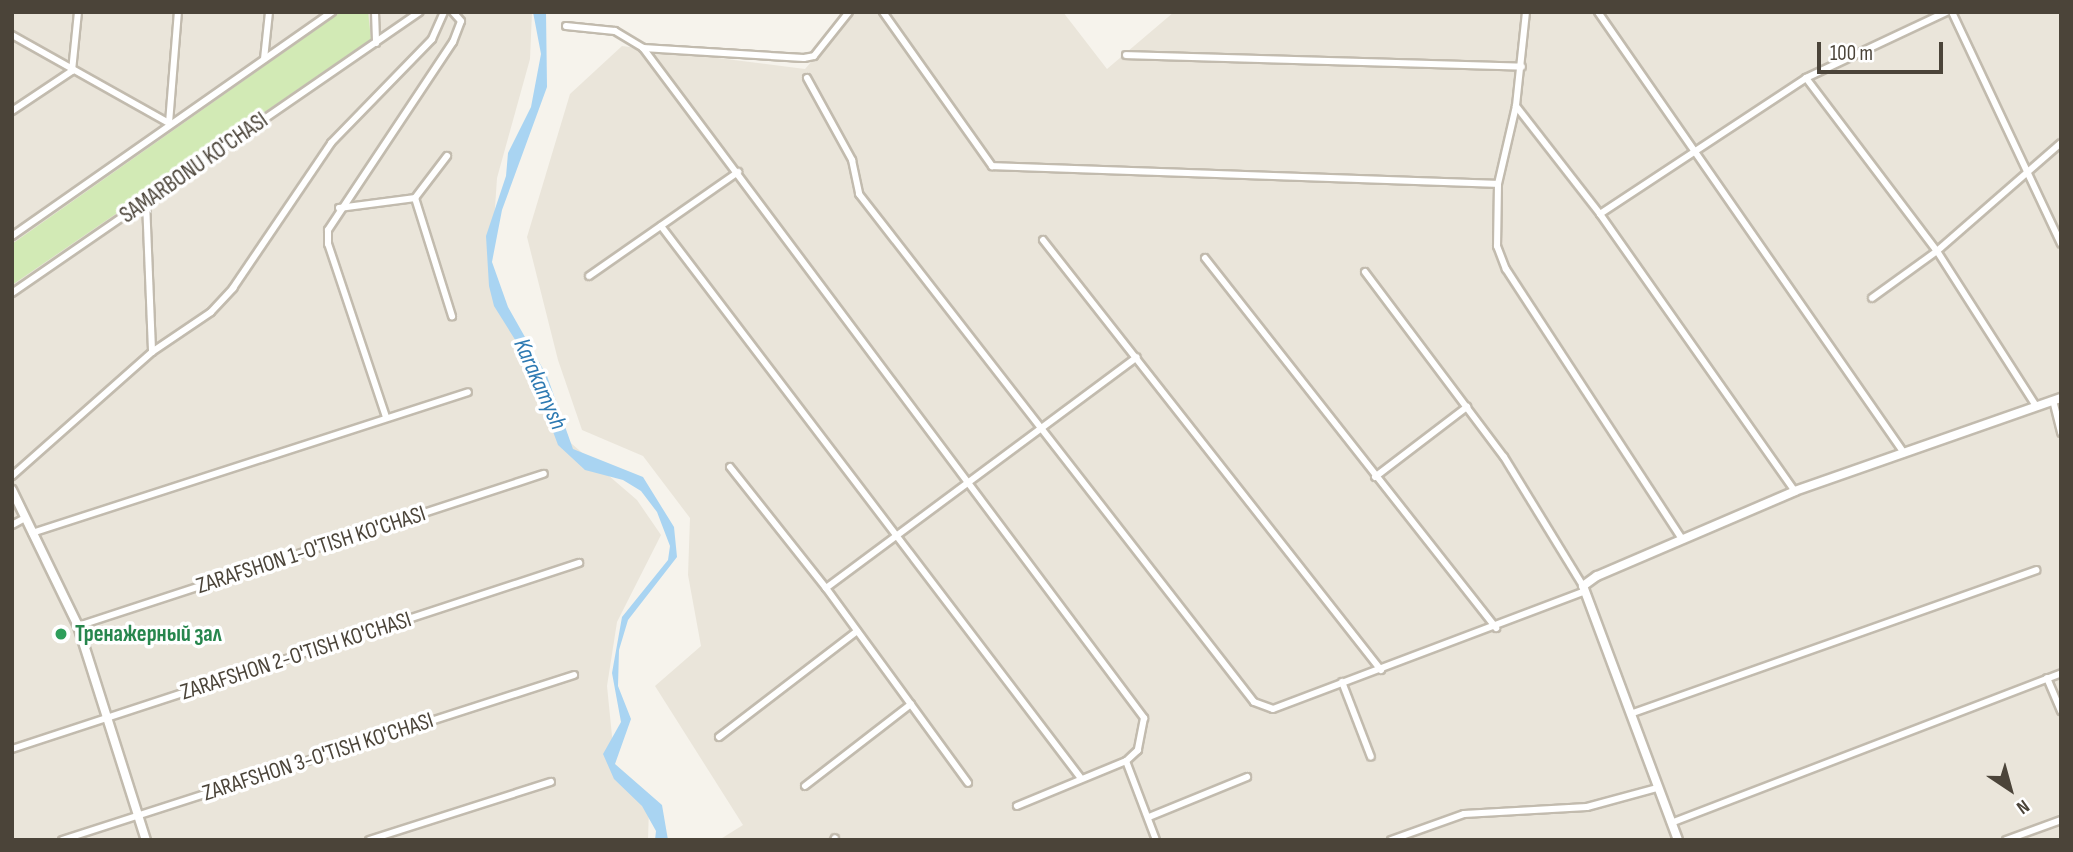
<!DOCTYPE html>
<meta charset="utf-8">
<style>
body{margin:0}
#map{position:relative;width:2073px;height:852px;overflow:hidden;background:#f6f3ec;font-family:"Sofia Sans Condensed",sans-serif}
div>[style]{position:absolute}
.residential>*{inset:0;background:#eae5da}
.green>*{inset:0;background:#d2eab5}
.water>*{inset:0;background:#a9d4f2}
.roads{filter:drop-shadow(2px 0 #c2bbae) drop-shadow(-2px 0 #c2bbae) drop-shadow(0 2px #c2bbae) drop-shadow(0 -2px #c2bbae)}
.minor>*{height:6px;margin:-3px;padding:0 3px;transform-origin:3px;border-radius:3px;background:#fff}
.tertiary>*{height:8px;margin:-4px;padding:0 4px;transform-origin:4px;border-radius:4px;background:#fff}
.dots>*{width:19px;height:19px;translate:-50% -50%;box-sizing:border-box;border:4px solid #fff;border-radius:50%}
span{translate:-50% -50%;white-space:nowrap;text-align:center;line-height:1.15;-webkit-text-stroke:7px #fff;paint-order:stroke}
.street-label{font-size:23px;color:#4b4439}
.leisure-label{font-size:23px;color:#27864d;font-weight:700}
.left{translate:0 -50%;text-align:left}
.water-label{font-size:24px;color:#2e7ab2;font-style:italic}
.frame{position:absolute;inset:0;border:14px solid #4b4439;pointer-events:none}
.north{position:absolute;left:1975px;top:754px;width:70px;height:70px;-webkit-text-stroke:5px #fff;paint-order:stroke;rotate:144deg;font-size:19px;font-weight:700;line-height:28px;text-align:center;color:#4b4439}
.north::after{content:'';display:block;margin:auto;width:24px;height:32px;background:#4b4439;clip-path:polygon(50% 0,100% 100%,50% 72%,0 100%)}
.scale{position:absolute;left:1817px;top:42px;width:126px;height:32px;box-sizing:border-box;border:4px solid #4b4439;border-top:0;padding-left:9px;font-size:21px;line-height:24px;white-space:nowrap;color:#4b4439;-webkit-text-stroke:5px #fff;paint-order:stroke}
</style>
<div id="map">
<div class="residential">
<i style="clip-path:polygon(12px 12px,532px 12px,530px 59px,497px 178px,490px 282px,558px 432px,637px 500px,661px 535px,617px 622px,607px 686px,616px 776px,649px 808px,648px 840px,12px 840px)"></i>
<i style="clip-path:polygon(855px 12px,1063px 12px,1107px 69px,1174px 12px,2061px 12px,2061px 840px,719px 840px,743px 825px,655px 686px,701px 646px,688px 575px,690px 518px,643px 456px,582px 430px,558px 360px,527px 237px,570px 94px,622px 46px,805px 69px)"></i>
</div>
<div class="green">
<i style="clip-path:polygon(341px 12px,368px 12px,371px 39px,12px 285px,12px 244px)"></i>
</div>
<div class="water">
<i style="clip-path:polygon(533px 12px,546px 12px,547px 87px,502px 210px,492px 262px,508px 307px,547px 376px,573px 449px,643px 477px,674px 527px,677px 557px,628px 620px,619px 650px,618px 686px,631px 719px,615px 764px,662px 805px,668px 840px,655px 840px,656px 831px,642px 806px,614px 779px,603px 754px,621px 722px,612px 673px,622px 617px,668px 560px,670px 546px,657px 512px,641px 491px,623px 480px,585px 470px,558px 445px,524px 354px,494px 306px,489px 286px,486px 236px,506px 176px,508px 153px,531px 107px,541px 54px)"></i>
</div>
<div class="roads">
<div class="minor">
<i style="left:375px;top:12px;width:31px;rotate:88deg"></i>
<i style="left:883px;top:12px;width:189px;rotate:54.7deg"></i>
<i style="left:992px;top:166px;width:506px;rotate:2.04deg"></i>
<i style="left:1526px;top:12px;width:95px;rotate:96.1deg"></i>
<i style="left:1516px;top:106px;width:80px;rotate:103deg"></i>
<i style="left:1498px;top:184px;width:62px;rotate:90.9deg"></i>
<i style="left:1497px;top:246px;width:25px;rotate:69deg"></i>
<i style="left:1506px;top:269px;width:322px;rotate:56.9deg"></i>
<i style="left:1598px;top:12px;width:537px;rotate:55.24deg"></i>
<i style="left:1952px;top:12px;width:256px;rotate:64.8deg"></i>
<i style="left:566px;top:26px;width:49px;rotate:5.8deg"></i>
<i style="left:615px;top:31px;width:33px;rotate:31deg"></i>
<i style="left:643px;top:48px;width:161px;rotate:3.6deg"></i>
<i style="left:804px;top:58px;width:10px;rotate:-11deg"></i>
<i style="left:814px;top:56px;width:56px;rotate:-51.5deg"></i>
<i style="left:12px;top:35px;width:180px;rotate:29.3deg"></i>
<i style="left:169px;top:123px;width:111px;rotate:-85.4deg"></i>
<i style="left:643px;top:48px;width:837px;rotate:53.21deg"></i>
<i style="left:1144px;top:718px;width:33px;rotate:101deg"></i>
<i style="left:1138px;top:750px;width:16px;rotate:137deg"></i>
<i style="left:1126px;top:761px;width:118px;rotate:157.6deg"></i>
<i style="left:1126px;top:55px;width:396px;rotate:1.7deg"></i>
<i style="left:264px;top:59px;width:47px;rotate:-83.9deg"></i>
<i style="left:807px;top:78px;width:94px;rotate:61.2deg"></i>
<i style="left:852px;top:160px;width:35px;rotate:78deg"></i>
<i style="left:859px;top:194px;width:643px;rotate:52.13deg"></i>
<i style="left:1254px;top:702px;width:20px;rotate:20deg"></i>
<i style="left:1273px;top:709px;width:330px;rotate:-20.7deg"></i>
<i style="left:1806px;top:78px;width:217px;rotate:52.9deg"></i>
<i style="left:1937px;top:251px;width:184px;rotate:57.4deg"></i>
<i style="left:1516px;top:106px;width:137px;rotate:52.1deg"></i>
<i style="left:1600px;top:214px;width:339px;rotate:54.9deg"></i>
<i style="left:12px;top:111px;width:72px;rotate:-33.7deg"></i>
<i style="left:72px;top:71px;width:59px;rotate:-84.2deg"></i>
<i style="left:415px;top:198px;width:124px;rotate:72.6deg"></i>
<i style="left:146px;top:201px;width:151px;rotate:87.7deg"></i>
<i style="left:339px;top:208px;width:77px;rotate:-7.5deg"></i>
<i style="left:415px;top:198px;width:53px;rotate:-52.7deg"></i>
<i style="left:1600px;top:214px;width:247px;rotate:-33.4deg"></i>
<i style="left:1806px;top:78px;width:155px;rotate:-25.2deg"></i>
<i style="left:661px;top:226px;width:692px;rotate:52.75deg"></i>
<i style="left:12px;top:236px;width:391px;rotate:-35deg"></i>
<i style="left:1043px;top:240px;width:547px;rotate:51.83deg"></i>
<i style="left:1205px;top:258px;width:471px;rotate:51.8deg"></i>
<i style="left:1365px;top:272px;width:231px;rotate:53.1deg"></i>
<i style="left:1504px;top:457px;width:151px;rotate:58.5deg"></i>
<i style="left:589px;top:276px;width:182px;rotate:-34.9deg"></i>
<i style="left:12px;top:293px;width:495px;rotate:-34.6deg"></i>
<i style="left:1872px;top:298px;width:80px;rotate:-35.9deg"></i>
<i style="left:1937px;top:251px;width:164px;rotate:-41.1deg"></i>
<i style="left:2053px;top:400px;width:34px;rotate:76deg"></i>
<i style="left:386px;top:417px;width:182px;rotate:-108.5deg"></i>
<i style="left:328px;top:244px;width:14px;rotate:-90deg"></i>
<i style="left:328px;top:230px;width:226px;rotate:-56.4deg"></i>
<i style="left:453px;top:42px;width:22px;rotate:-69deg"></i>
<i style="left:461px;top:21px;width:12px;rotate:-132deg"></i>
<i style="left:730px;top:467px;width:154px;rotate:51.6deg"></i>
<i style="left:826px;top:588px;width:241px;rotate:53.9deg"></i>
<i style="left:12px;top:476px;width:187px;rotate:-41.5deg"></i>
<i style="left:152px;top:352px;width:71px;rotate:-34.1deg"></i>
<i style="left:211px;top:312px;width:33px;rotate:-47deg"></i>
<i style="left:233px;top:288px;width:175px;rotate:-55.9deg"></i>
<i style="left:331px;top:143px;width:145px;rotate:-45.8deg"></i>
<i style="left:432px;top:39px;width:30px;rotate:-66deg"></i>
<i style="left:1375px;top:477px;width:116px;rotate:-37.3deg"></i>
<i style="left:12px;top:525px;width:15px;rotate:-28deg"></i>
<i style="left:32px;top:533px;width:458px;rotate:-17.9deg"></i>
<i style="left:826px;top:588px;width:387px;rotate:-36.6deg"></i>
<i style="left:78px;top:626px;width:490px;rotate:-18.1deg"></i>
<i style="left:2047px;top:678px;width:36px;rotate:67deg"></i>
<i style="left:1342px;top:682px;width:80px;rotate:68.9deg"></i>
<i style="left:1633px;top:713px;width:428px;rotate:-19.5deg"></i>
<i style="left:719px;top:737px;width:174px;rotate:-37.5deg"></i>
<i style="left:12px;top:749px;width:597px;rotate:-18.16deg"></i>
<i style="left:1126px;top:761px;width:85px;rotate:69.2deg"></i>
<i style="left:805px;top:786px;width:134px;rotate:-37.7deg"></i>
<i style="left:1149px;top:817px;width:106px;rotate:-22.2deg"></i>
<i style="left:1671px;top:823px;width:418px;rotate:-21deg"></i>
<i style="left:62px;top:840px;width:538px;rotate:-17.86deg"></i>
<i style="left:369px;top:840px;width:191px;rotate:-17.7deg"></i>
<i style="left:834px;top:840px;width:2px;rotate:-63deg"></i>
<i style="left:1391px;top:840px;width:77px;rotate:-19.6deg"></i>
<i style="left:1464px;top:814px;width:123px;rotate:-3.3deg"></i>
<i style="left:1587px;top:807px;width:73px;rotate:-15.2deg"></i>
<i style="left:2006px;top:840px;width:59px;rotate:-20deg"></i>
</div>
<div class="tertiary">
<i style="left:12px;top:490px;width:151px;rotate:64.1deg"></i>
<i style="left:78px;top:626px;width:225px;rotate:72.4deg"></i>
<i style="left:1678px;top:840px;width:271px;rotate:-110.5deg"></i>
<i style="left:1583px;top:586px;width:17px;rotate:-36deg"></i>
<i style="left:1597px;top:576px;width:215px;rotate:-23.2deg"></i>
<i style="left:1795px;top:491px;width:282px;rotate:-19.3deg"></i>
</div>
</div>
<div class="dots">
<i style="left:61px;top:634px;background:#2e9e5b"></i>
</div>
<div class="street-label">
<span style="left:194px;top:168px;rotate:-35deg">SAMARBONU KO'CHASI</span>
<span style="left:311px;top:550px;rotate:-18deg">ZARAFSHON 1-O'TISH KO'CHASI</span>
<span style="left:296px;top:656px;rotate:-18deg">ZARAFSHON 2-O'TISH KO'CHASI</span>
<span style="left:318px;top:757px;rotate:-18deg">ZARAFSHON 3-O'TISH KO'CHASI</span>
</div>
<div class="leisure-label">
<span class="left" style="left:75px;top:634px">Тренажерный зал</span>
</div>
<div class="water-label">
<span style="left:540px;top:384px;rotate:66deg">Karakamysh</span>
</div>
<div class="frame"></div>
<div class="north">N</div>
<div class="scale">100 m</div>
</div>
